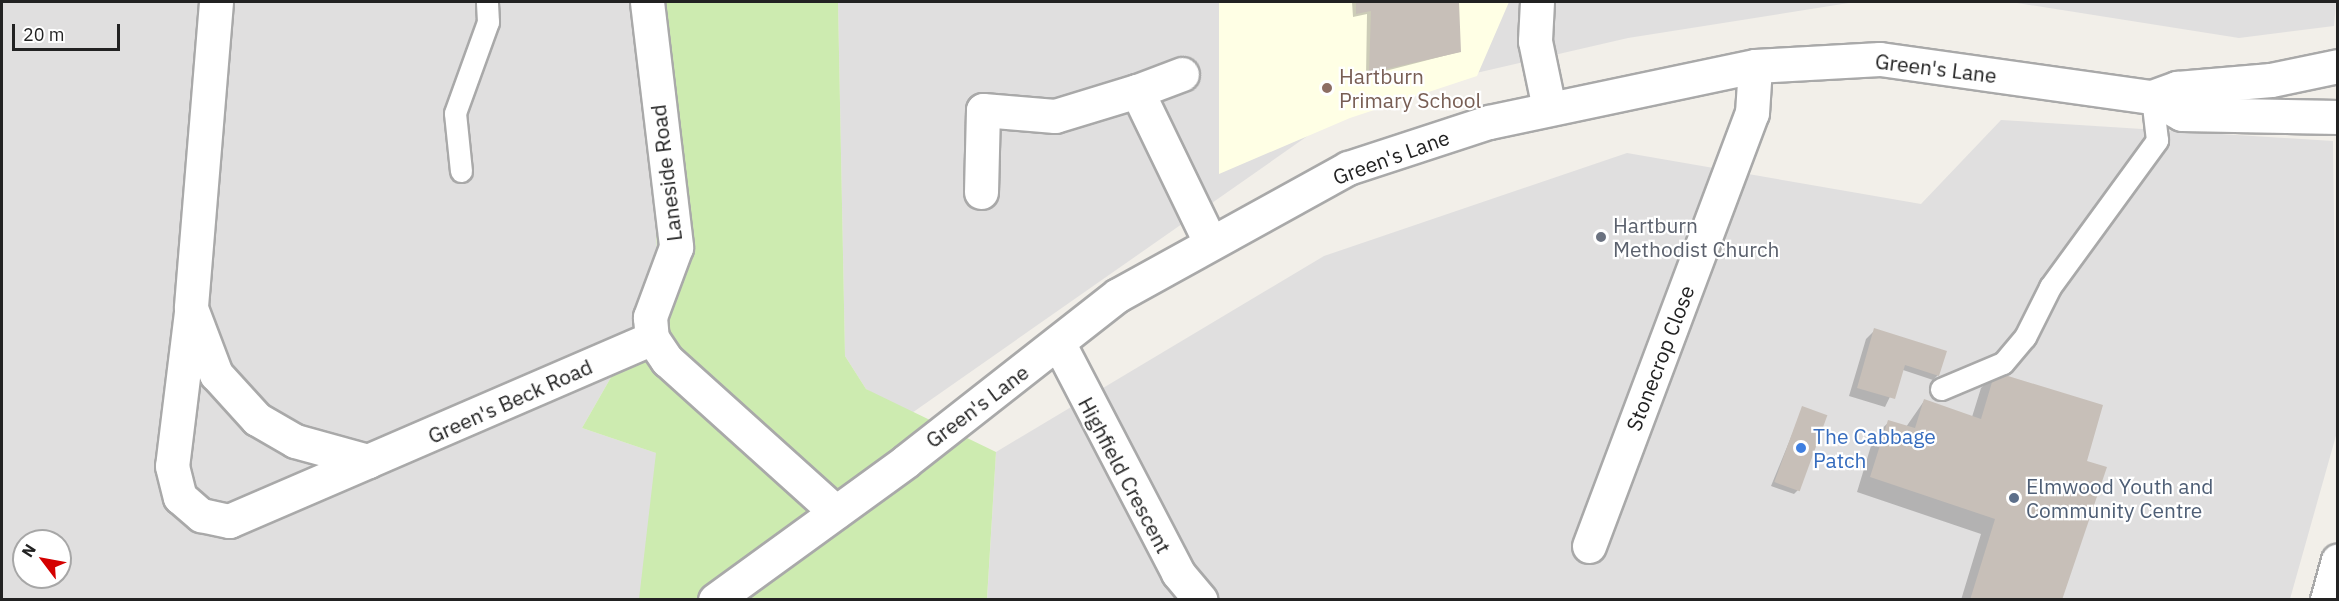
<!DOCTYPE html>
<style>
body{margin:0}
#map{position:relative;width:2339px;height:601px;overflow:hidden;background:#f2efe9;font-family:"IBM Plex Sans",sans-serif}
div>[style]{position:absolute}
.residential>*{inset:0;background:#e0dfdf}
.education>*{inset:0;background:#ffffe5}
.grass>*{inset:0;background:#cdebb0}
.shadow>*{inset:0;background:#0003}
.building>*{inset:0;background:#c7bfb8;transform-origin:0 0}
.roads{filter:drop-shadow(2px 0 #a9a9a9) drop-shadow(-2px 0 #a9a9a9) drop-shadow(0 2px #a9a9a9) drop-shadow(0 -2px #a9a9a9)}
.service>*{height:21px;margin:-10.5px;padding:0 10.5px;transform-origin:10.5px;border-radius:10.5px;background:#fff}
.minor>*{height:33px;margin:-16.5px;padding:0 16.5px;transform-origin:16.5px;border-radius:16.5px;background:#fff}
.tertiary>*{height:33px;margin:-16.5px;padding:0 16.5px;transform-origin:16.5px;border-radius:16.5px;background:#fff}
.dots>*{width:16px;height:16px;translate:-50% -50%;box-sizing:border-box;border:3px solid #fff;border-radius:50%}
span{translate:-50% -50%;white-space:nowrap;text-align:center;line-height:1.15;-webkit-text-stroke:4.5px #fff;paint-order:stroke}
.street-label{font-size:21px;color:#222}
.education-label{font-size:21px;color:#785e54}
.left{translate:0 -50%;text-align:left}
.worship-label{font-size:21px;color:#5b616d}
.shop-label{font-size:21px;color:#366cbe}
.service-label{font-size:21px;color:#4e5e75}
.frame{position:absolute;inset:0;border:3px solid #222;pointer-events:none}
.north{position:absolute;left:12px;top:529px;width:60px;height:60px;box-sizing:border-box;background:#fff;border:2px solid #a7a7a7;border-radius:50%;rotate:302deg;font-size:16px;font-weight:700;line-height:24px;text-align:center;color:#222}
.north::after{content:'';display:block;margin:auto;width:21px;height:27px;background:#d40000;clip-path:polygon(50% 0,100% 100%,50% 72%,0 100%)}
.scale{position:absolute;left:12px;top:24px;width:108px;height:27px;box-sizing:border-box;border:3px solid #222;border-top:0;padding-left:8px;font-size:18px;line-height:21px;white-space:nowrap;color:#222;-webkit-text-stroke:4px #fff;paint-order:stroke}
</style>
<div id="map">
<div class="residential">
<i style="clip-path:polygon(evenodd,2px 2px,647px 2px,658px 277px,666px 281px,582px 428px,668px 457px,640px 599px,2px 599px,2px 2px,24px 541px,60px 541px,60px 577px,24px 577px,24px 541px)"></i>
<i style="clip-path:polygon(838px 2px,1855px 2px,1628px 38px,1359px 100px,909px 415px,866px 389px,845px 356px)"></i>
<i style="clip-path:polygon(2011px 2px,2336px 2px,2334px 26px,2239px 38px)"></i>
<i style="clip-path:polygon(2001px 120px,2333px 141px,2337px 432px,2290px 599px,987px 600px,996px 452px,1324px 256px,1627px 153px,1921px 204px)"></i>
</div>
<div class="education">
<i style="clip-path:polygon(1219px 2px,1509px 2px,1477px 76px,1350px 118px,1219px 174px)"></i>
</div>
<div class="grass">
<i style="clip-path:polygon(647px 2px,838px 2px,845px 356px,866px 389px,996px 452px,987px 599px,639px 599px,656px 453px,582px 428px,666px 281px,658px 277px)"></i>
</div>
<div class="shadow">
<i style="clip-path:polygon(1352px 2px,1457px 2px,1459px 52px,1366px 76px,1367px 14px,1353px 17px)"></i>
<i style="clip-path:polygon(1875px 330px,1938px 375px,1933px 380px,1903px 370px,1885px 407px,1849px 396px,1866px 339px)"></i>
<i style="clip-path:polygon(1996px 373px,2086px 462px,2060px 600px,1961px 600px,1981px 534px,1857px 492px,1874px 436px,1889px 422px,1906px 427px,1924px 401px,1972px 417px,1981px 388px)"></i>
<i style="clip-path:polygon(1803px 408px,1798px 490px,1794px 494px,1771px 486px)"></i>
</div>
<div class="building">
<i style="clip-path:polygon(1356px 2px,1459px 2px,1461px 52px,1369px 73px,1371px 11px,1356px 14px)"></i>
<i style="clip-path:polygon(1874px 328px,1947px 351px,1939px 376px,1905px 365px,1895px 399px,1857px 388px)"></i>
<i style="clip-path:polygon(1995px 372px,2103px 405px,2087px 461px,2107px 467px,2062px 600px,1970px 600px,1995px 519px,1870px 477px,1888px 420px,1915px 428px,1924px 399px,1981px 419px)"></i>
<i style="left:1802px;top:406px;width:27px;height:81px;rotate:20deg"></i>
</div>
<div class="roads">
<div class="service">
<i style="left:461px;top:171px;width:58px;rotate:-95.9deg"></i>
<i style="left:455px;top:113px;width:97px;rotate:-70.1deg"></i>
<i style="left:488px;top:22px;width:20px;rotate:-93deg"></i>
<i style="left:1941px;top:389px;width:67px;rotate:-22.8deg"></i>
<i style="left:2003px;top:363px;width:34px;rotate:-50deg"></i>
<i style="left:2025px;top:337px;width:56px;rotate:-63.4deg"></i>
<i style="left:2050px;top:287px;width:182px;rotate:-53.9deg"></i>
<i style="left:2157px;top:140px;width:43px;rotate:-96.6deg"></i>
</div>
<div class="minor">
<i style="left:216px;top:2px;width:307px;rotate:94.7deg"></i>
<i style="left:191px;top:308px;width:71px;rotate:69.3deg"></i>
<i style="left:216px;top:374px;width:61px;rotate:47.7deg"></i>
<i style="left:257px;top:419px;width:44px;rotate:30.1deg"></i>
<i style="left:295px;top:441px;width:76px;rotate:15.3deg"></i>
<i style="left:368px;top:461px;width:309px;rotate:-23.4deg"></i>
<i style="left:647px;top:2px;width:247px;rotate:83.2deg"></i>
<i style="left:676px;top:247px;width:75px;rotate:110.4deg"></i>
<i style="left:650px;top:317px;width:21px;rotate:85deg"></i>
<i style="left:652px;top:338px;width:27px;rotate:56deg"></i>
<i style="left:667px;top:360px;width:227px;rotate:42deg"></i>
<i style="left:1537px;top:2px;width:39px;rotate:93deg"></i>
<i style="left:1535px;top:41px;width:68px;rotate:78.2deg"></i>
<i style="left:1137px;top:91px;width:48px;rotate:-20.7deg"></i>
<i style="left:981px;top:192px;width:82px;rotate:-88.6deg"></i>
<i style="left:983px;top:110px;width:72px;rotate:4.8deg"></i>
<i style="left:1055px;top:116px;width:86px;rotate:-17deg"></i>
<i style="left:1137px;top:91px;width:165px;rotate:64.2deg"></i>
<i style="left:191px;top:312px;width:155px;rotate:97deg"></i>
<i style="left:172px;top:466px;width:32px;rotate:76deg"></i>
<i style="left:180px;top:497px;width:28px;rotate:41deg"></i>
<i style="left:201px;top:515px;width:29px;rotate:12deg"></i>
<i style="left:229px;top:521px;width:151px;rotate:-23.3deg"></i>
<i style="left:1059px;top:344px;width:258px;rotate:62.5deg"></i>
<i style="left:1178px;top:573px;width:35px;rotate:50deg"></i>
<i style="left:1589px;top:546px;width:463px;rotate:-69.4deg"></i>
<i style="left:1752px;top:113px;width:47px;rotate:-86.3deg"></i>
</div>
<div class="tertiary">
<i style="left:2152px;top:97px;width:27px;rotate:-20deg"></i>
<i style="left:2177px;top:88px;width:94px;rotate:-4.9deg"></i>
<i style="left:2271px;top:80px;width:68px;rotate:-11.8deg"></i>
<i style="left:715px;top:600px;width:236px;rotate:-36deg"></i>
<i style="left:906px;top:461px;width:269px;rotate:-38.1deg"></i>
<i style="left:1118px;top:295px;width:263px;rotate:-28.9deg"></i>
<i style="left:1348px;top:168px;width:148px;rotate:-18.1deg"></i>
<i style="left:1489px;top:122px;width:272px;rotate:-11.9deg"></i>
<i style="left:1755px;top:66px;width:125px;rotate:-3.2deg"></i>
<i style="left:1880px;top:59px;width:275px;rotate:8deg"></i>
<i style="left:2152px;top:97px;width:34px;rotate:30deg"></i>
<i style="left:2182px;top:114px;width:156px;rotate:1.1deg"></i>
<i style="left:2327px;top:600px;width:41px;rotate:-74.6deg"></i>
</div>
</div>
<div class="dots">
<i style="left:1327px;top:88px;background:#8d6e63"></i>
<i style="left:1601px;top:237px;background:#6b7280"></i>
<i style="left:1801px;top:448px;background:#3f7fe0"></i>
<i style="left:2014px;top:498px;background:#5c6f8a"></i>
</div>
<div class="street-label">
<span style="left:1936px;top:68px;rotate:7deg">Green's Lane</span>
<span style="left:1391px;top:157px;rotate:-20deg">Green's Lane</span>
<span style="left:666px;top:173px;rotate:-97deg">Laneside Road</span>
<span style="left:1660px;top:358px;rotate:-69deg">Stonecrop Close</span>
<span style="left:510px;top:401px;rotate:-24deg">Green's Beck Road</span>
<span style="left:977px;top:406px;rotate:-37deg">Green's Lane</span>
<span style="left:1125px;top:475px;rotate:62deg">Highfield Crescent</span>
</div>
<div class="education-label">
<span class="left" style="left:1339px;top:88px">Hartburn<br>Primary School</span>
</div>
<div class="worship-label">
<span class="left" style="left:1613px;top:237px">Hartburn<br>Methodist Church</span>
</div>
<div class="shop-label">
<span class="left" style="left:1813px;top:448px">The Cabbage<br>Patch</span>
</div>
<div class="service-label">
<span class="left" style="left:2026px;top:498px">Elmwood Youth and<br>Community Centre</span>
</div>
<div class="frame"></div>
<div class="north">N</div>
<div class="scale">20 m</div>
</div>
